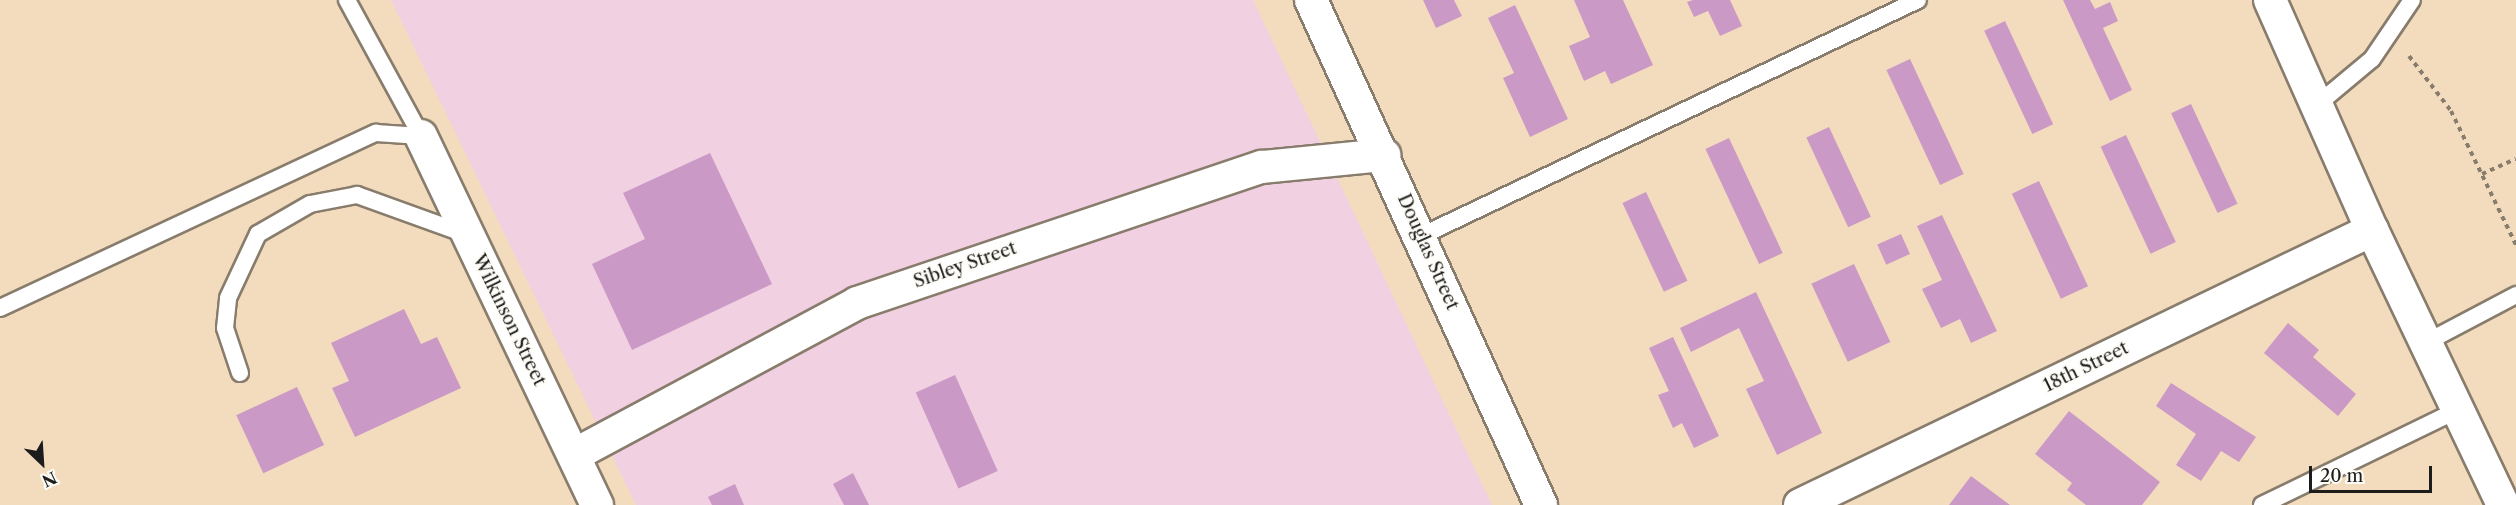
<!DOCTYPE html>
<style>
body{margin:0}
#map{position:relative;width:2516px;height:505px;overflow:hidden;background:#f3dcbd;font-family:"Libre Caslon Text",serif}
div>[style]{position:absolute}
.built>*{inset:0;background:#f1d0e2}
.building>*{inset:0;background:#cb99c6;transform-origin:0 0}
.path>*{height:4px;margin-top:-2px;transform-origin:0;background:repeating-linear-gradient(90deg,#887c6c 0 4.5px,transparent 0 9px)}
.roads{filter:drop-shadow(2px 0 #887c6c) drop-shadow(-2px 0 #887c6c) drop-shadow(0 2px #887c6c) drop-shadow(0 -2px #887c6c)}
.lane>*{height:16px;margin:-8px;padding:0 8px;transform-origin:8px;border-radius:8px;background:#fff}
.street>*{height:32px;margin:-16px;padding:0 16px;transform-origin:16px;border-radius:16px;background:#fff}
span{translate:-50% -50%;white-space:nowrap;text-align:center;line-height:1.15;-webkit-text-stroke:4.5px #fdfcf7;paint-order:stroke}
.street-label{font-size:18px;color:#1c1c1c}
.north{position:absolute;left:12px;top:433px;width:60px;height:60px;-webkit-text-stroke:4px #fdfcf7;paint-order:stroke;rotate:155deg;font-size:16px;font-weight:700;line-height:24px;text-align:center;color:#1c1c1c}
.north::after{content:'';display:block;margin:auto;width:21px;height:27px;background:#1c1c1c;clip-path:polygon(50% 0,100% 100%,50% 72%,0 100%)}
.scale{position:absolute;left:2309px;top:466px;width:123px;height:27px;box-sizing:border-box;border:3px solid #1c1c1c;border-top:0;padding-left:8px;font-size:18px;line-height:21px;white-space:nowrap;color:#1c1c1c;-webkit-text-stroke:4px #fdfcf7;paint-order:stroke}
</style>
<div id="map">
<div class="built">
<i style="clip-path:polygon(391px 0,1253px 0,1492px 505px,636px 505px)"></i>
</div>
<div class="building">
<i style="clip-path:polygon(1423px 0,1454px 0,1462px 16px,1436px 28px)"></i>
<i style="clip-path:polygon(1574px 0,1623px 0,1653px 65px,1611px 84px,1605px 71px,1584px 81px,1569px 46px,1590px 37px)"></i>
<i style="clip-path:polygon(1693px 0,1730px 0,1742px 26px,1720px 36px,1708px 11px,1694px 17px,1687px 2px)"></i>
<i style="clip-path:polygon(2063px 0,2090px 0,2095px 9px,2110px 2px,2118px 21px,2103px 28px,2132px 90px,2110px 101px)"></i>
<i style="clip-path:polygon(1515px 5px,1568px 119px,1530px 137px,1503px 78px,1514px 73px,1488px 18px)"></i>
<i style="left:2005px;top:21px;width:114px;height:23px;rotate:65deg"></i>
<i style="left:1910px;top:59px;width:127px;height:26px;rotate:65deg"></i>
<i style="left:2191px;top:104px;width:110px;height:22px;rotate:65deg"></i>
<i style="left:1829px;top:127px;width:99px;height:25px;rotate:65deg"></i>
<i style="left:2126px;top:135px;width:118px;height:28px;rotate:65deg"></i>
<i style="left:1729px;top:138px;width:127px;height:26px;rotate:65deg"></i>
<i style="clip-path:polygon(710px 153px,772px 284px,632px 350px,592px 264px,645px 239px,623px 193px)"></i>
<i style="left:2039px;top:181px;width:116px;height:30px;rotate:65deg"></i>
<i style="left:1646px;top:192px;width:98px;height:26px;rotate:65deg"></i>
<i style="clip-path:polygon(1942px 215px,1997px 331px,1971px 343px,1960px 319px,1941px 328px,1922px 289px,1942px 280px,1917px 226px)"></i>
<i style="left:1901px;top:234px;width:22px;height:26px;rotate:66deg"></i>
<i style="left:1854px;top:264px;width:86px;height:47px;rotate:65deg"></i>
<i style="clip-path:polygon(1756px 292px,1822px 433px,1777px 455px,1746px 389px,1764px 381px,1739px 328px,1691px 352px,1680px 328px)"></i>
<i style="clip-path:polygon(404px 309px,421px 344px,437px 337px,461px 388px,355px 437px,332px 388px,349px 381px,331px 343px)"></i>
<i style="clip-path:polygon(2288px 323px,2319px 350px,2313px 357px,2356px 394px,2338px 416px,2264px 353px)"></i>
<i style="clip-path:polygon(1673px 337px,1719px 436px,1694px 448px,1682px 423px,1673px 428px,1658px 395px,1669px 391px,1649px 348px)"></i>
<i style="left:955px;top:375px;width:105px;height:43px;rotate:66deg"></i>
<i style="clip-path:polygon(2171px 383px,2256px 437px,2239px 462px,2221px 451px,2201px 481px,2176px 465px,2196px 434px,2156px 406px)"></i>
<i style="left:297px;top:387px;width:64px;height:67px;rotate:65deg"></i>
<i style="clip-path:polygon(2069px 411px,2160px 482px,2142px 505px,2086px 505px,2067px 490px,2072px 483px,2035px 454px)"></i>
<i style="clip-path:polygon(853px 473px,869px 505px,844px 505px,833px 484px)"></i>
<i style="clip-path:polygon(1971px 476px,2010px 505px,1949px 505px)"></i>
<i style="clip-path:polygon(735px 484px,744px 505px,712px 505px,708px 497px)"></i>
</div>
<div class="path">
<i style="left:2409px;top:56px;width:69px;rotate:52.6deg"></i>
<i style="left:2451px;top:111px;width:149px;rotate:64.1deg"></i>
<i style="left:2482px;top:174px;width:37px;rotate:-24deg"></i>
</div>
<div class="roads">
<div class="lane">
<i style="left:347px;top:0;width:155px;rotate:61.4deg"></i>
<i style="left:2318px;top:104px;width:70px;rotate:-39.8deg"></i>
<i style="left:2372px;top:59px;width:71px;rotate:-55.9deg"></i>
<i style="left:1421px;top:236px;width:550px;rotate:-25.4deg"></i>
<i style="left:0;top:308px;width:415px;rotate:-25deg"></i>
<i style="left:376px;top:133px;width:45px;rotate:3.8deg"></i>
<i style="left:2425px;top:343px;width:103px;rotate:-27.8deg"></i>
<i style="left:240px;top:373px;width:47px;rotate:-108.4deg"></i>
<i style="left:225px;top:328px;width:30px;rotate:-84deg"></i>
<i style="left:228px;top:298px;width:71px;rotate:-64.9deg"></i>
<i style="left:258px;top:234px;width:60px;rotate:-30deg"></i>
<i style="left:310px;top:204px;width:48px;rotate:-10.8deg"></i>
<i style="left:357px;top:195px;width:118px;rotate:19.8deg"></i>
<i style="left:2262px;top:505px;width:218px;rotate:-25.9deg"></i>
</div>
<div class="street">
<i style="left:1311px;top:0;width:555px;rotate:65.51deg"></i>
<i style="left:2270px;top:0;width:252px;rotate:66.1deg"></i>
<i style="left:2372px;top:230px;width:305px;rotate:64.5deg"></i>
<i style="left:421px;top:136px;width:409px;rotate:64.5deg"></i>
<i style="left:574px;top:455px;width:321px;rotate:-28.2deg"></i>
<i style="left:857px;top:303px;width:427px;rotate:-18.6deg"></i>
<i style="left:1262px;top:167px;width:123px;rotate:-5.6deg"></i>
<i style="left:1800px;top:505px;width:635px;rotate:-25.68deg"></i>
</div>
</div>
<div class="street-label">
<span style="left:1428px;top:252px;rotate:66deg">Douglas Street</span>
<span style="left:965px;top:265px;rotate:-19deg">Sibley Street</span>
<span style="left:509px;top:320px;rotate:64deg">Wilkinson Street</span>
<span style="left:2086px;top:367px;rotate:-26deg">18th Street</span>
</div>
<div class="north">N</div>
<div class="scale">20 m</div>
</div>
